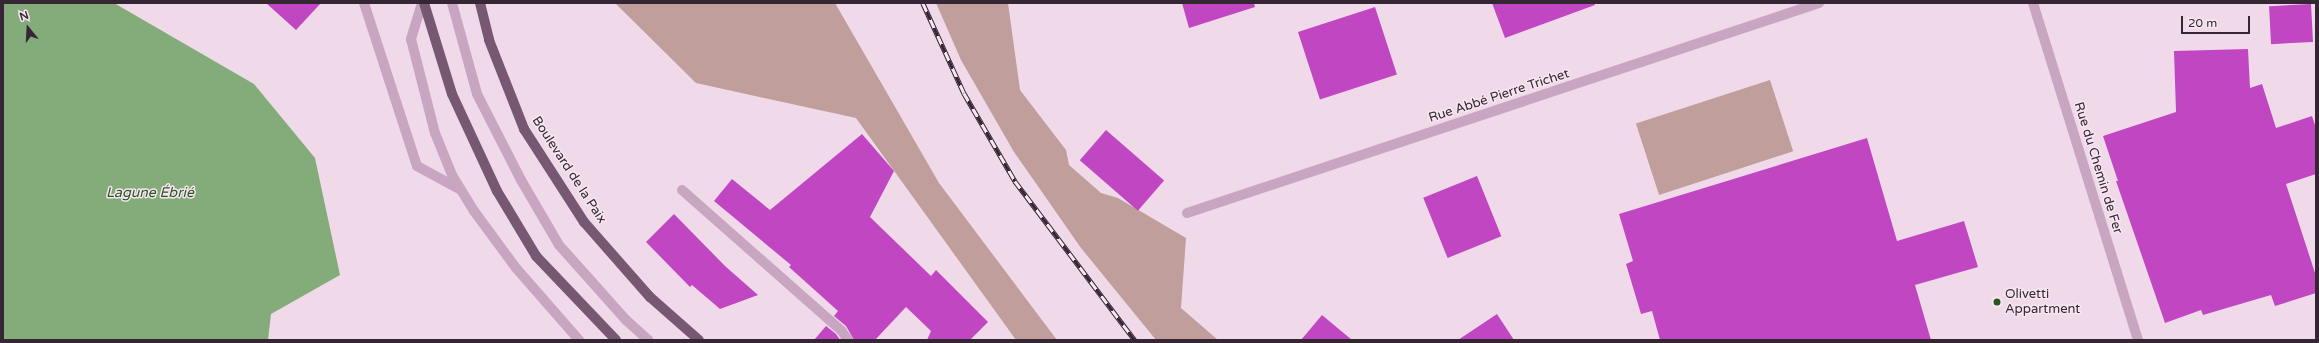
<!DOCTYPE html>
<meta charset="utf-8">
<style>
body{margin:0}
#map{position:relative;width:2319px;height:343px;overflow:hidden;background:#f0daea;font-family:"Varela Round",sans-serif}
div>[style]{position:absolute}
.green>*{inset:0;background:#bf9e9b;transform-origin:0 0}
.water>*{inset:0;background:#84ac7a}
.building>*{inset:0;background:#c047c1;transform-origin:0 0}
.service>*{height:10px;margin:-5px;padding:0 5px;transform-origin:5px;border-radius:5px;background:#c8a6c1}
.minor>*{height:10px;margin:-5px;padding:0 5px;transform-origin:5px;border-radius:5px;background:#c8a6c1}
.primary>*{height:10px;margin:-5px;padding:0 5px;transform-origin:5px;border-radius:5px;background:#765873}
.rail>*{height:4.5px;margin-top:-2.25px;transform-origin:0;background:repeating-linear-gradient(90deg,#f8e6f3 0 9px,#342733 0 18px);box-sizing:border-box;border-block:1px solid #342733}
.dots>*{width:11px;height:11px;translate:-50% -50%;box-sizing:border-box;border:2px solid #f8e6f3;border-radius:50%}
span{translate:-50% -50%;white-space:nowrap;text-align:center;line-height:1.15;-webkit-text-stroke:3px #f8e6f3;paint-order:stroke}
.street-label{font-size:13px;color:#342733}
.poi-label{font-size:13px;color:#342733}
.left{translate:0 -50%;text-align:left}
.water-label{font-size:14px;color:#28541e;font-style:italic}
.frame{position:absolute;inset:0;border:4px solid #342733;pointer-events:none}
.north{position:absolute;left:8px;top:8px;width:40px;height:40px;-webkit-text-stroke:3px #f8e6f3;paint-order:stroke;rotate:342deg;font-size:11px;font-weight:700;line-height:16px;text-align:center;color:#342733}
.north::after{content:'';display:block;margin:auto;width:14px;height:18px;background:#342733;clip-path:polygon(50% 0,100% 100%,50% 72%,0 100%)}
.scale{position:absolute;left:2181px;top:16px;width:69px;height:18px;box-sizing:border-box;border:2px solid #342733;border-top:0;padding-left:5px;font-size:12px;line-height:14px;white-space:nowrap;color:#342733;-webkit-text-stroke:3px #f8e6f3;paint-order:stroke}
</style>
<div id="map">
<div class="green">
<i style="clip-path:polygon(615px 3px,835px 3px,939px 183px,1057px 340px,1016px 340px,856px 118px,696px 83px)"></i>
<i style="clip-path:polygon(936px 3px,1008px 3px,1020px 90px,1066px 150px,1069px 165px,1101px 193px,1118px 198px,1186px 238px,1181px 308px,1218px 340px,1156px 340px,1081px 248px,1014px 152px,961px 60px)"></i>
<i style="left:1770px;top:80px;width:75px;height:141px;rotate:72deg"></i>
</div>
<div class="water">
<i style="clip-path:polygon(3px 3px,114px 3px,254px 84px,315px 158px,340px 275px,271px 314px,268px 340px,3px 340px)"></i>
</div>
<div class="building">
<i style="clip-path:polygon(266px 3px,321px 3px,296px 30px)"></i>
<i style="clip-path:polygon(1182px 3px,1254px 3px,1255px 7px,1189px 28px)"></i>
<i style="clip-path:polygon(1492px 3px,1594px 3px,1595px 5px,1505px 38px)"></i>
<i style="left:2311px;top:4px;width:38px;height:42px;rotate:87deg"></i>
<i style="left:1375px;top:7px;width:71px;height:81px;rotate:72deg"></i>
<i style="clip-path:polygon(2248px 49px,2250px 88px,2262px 84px,2276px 128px,2312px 116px,2316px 128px,2316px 174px,2286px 184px,2316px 276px,2316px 293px,2275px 306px,2271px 295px,2203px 315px,2201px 310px,2165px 323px,2116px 181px,2118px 181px,2103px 136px,2176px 112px,2174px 51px)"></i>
<i style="left:1106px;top:130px;width:77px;height:40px;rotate:41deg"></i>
<i style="clip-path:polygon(862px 134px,894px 171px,870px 217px,931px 276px,936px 270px,988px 322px,970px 340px,927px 340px,931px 331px,906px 307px,875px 340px,854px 340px,846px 326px,834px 316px,838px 311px,789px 267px,791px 265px,714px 201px,732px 179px,770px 210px)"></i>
<i style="clip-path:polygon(1867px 138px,1897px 241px,1964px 221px,1978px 267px,1915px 285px,1931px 340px,1660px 340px,1652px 311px,1641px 314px,1626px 264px,1633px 261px,1619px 214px)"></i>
<i style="left:1477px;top:176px;width:65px;height:58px;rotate:68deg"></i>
<i style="clip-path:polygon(674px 214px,725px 266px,758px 295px,720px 309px,692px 285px,690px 287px,646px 242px)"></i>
<i style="clip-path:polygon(1497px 314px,1514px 340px,1458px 340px)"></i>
<i style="clip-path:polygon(1322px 315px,1352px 340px,1301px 340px)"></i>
<i style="clip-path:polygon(826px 326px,836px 334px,840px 340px,814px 340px)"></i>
</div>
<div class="service">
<i style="left:364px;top:3px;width:171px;rotate:72deg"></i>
<i style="left:417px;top:166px;width:50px;rotate:28.6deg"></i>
<i style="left:422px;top:3px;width:38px;rotate:107deg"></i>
<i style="left:411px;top:39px;width:97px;rotate:75.7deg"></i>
<i style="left:435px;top:133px;width:45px;rotate:68deg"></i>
<i style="left:452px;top:175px;width:42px;rotate:58.6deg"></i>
<i style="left:474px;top:211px;width:71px;rotate:53.6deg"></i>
<i style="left:516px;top:268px;width:96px;rotate:48.8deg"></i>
<i style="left:452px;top:3px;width:94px;rotate:74.6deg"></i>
<i style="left:477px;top:94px;width:97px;rotate:62.9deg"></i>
<i style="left:521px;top:180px;width:75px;rotate:59.7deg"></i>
<i style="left:559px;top:245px;width:101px;rotate:48.2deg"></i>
<i style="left:626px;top:320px;width:30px;rotate:42deg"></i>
</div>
<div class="minor">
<i style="left:2033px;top:3px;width:353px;rotate:72.7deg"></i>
<i style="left:682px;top:190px;width:212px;rotate:41.4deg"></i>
<i style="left:841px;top:330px;width:12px;rotate:55deg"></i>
<i style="left:1187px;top:213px;width:666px;rotate:-18.38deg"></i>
</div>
<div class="primary">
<i style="left:424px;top:3px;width:95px;rotate:72.9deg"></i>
<i style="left:452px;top:94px;width:107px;rotate:65.1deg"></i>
<i style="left:497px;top:191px;width:76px;rotate:59deg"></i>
<i style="left:536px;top:256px;width:116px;rotate:46.4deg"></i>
<i style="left:480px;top:3px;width:38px;rotate:76deg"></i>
<i style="left:489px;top:40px;width:96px;rotate:68.5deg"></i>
<i style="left:524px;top:129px;width:111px;rotate:57.2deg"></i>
<i style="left:584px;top:222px;width:100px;rotate:48.7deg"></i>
<i style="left:650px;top:297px;width:65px;rotate:41.3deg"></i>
</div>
<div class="rail">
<i style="left:923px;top:3px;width:99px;rotate:65.5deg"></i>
<i style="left:964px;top:93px;width:102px;rotate:59.9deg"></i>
<i style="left:1015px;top:181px;width:199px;rotate:53deg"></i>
</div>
<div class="dots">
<i style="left:1997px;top:302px;background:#28541e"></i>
</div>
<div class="street-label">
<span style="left:1499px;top:96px;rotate:-18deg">Rue Abbé Pierre Trichet</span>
<span style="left:2098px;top:168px;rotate:73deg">Rue du Chemin de Fer</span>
<span style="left:569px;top:170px;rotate:57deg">Boulevard de la Paix</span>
</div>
<div class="poi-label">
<span class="left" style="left:2005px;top:302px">Olivetti<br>Appartment</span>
</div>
<div class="water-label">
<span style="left:150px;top:193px">Lagune Ébrié</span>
</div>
<div class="frame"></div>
<div class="north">N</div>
<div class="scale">20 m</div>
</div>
